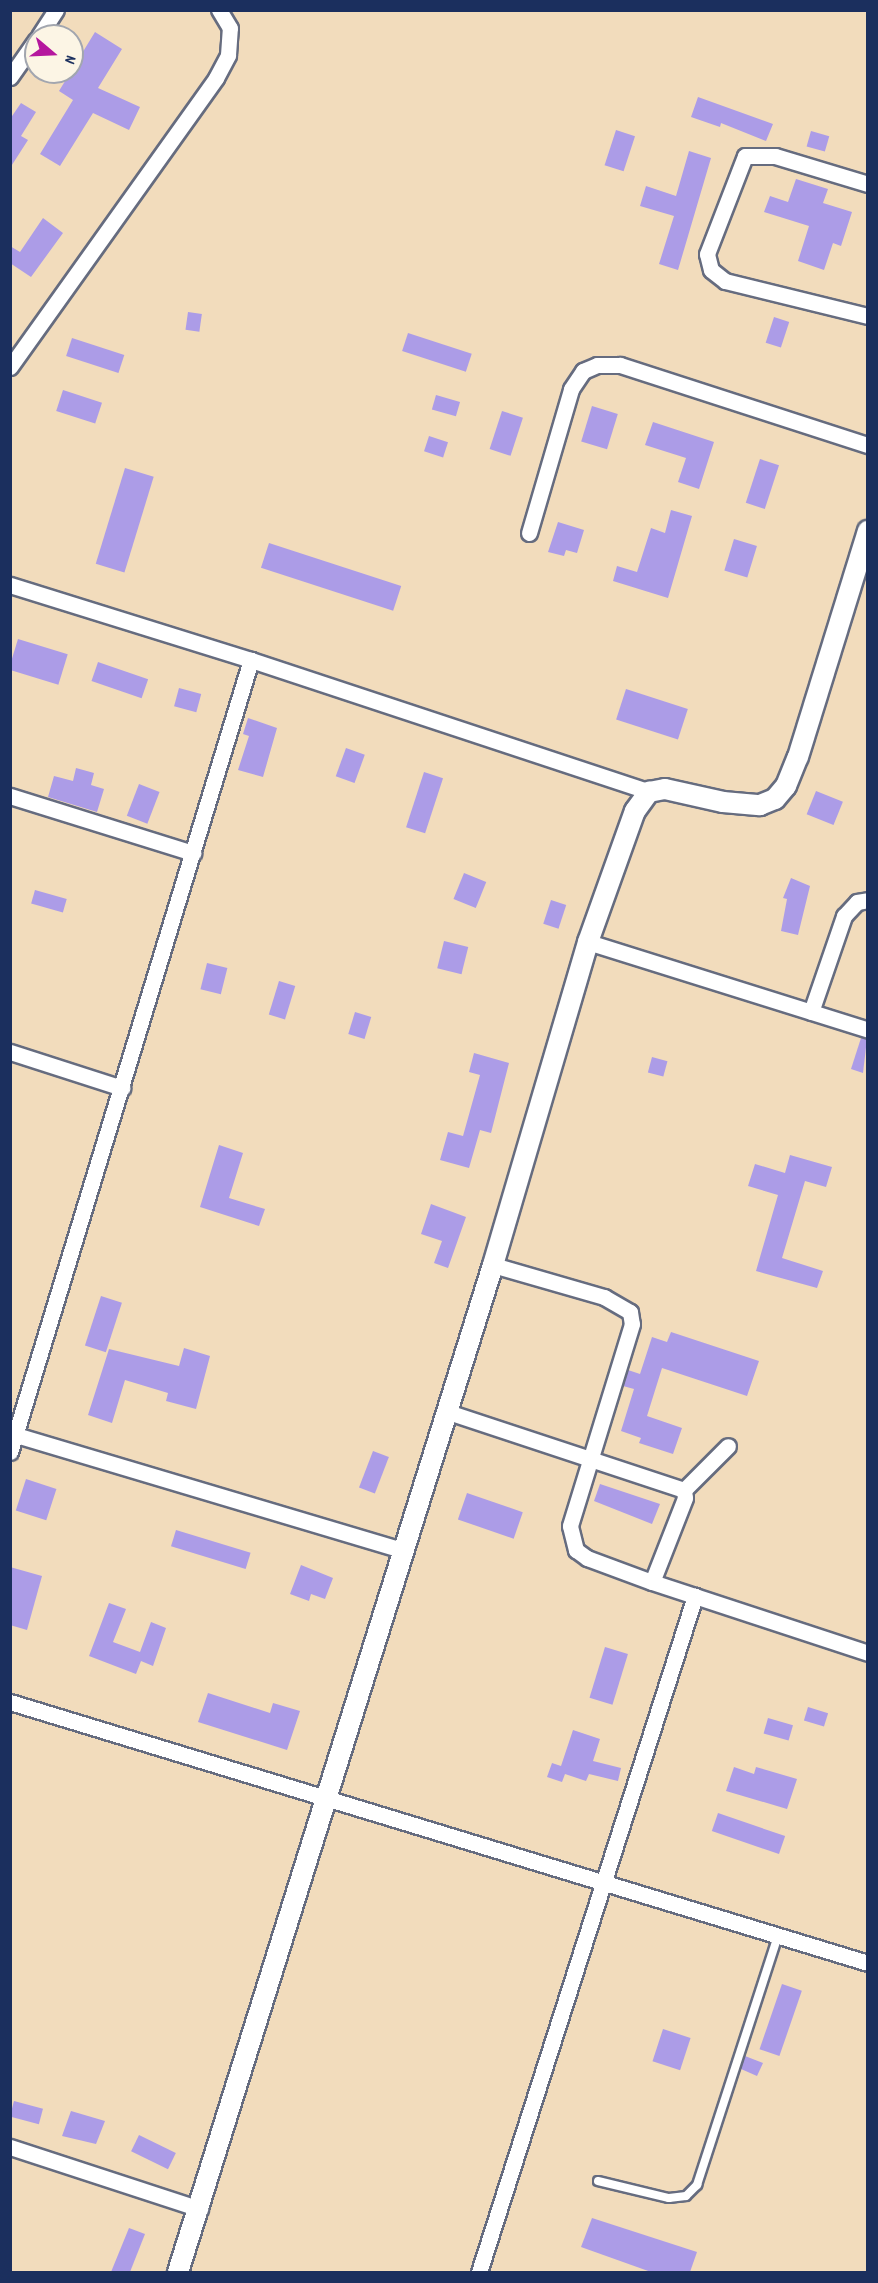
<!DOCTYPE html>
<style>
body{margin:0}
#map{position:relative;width:878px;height:2283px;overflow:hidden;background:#f2dcbc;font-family:Dekko,sans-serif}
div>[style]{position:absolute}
.building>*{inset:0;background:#ac9ce7;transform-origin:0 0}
.roads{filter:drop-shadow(2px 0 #666c7f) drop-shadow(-2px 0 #666c7f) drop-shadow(0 2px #666c7f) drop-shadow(0 -2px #666c7f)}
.service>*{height:8px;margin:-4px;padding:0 4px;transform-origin:4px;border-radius:4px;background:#fff}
.minor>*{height:15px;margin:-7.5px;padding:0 7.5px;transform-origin:7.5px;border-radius:7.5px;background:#fff}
.tertiary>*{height:20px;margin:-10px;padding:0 10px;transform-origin:10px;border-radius:10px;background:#fff}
span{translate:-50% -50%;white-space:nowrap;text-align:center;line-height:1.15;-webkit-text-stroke:4.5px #fcf5e5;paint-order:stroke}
.frame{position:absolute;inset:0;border:12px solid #1b2f5e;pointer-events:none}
.north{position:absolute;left:24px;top:24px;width:60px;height:60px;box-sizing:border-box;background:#fcf5e5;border:2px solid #a2a6af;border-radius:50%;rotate:109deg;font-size:16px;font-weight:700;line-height:24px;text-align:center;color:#1b2f5e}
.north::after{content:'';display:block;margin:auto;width:21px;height:27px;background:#b5179e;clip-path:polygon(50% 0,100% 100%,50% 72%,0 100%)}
</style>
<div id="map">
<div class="building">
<i style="clip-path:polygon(95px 32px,122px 49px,98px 88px,140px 107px,129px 130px,93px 113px,60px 166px,40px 154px,73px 100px,59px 91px)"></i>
<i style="clip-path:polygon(698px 97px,773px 124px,766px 141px,721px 123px,720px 127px,691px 117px)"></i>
<i style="clip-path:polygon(21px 103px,36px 112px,21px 136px,28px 140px,10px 168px,10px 119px)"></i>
<i style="left:616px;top:130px;width:20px;height:37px;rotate:18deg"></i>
<i style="left:811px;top:131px;width:19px;height:16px;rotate:16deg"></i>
<i style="clip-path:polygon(689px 151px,711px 158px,678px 270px,659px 264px,674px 216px,640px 206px,646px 186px,676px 196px)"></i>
<i style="clip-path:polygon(796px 179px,828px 189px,823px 203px,852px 212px,841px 246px,833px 243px,824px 270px,798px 261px,809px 226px,764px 212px,770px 196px,788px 202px)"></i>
<i style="clip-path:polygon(43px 218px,63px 233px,31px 277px,10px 263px,10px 246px,20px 252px)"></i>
<i style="left:188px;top:312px;width:14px;height:18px;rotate:8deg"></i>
<i style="left:774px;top:317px;width:16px;height:27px;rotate:18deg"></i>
<i style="left:408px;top:333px;width:67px;height:19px;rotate:18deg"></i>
<i style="left:72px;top:338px;width:55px;height:19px;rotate:18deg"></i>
<i style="left:63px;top:390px;width:41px;height:22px;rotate:18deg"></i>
<i style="left:436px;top:395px;width:25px;height:15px;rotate:16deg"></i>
<i style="left:592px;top:406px;width:27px;height:37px;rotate:17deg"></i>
<i style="left:502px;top:411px;width:22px;height:40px;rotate:18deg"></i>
<i style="clip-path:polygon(653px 422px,714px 442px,699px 489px,678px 482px,686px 458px,645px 445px)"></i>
<i style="left:429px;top:436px;width:20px;height:16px;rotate:18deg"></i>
<i style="left:760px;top:459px;width:20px;height:46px;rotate:18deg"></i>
<i style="left:125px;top:468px;width:30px;height:100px;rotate:17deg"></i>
<i style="clip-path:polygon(671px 510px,692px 516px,668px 598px,613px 581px,617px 566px,637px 572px,651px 528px,665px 533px)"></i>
<i style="clip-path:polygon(558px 522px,584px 530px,577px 553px,566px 550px,564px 556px,548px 552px)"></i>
<i style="left:734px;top:539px;width:24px;height:33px;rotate:17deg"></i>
<i style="left:269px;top:543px;width:139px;height:26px;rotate:18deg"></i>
<i style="left:18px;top:639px;width:52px;height:32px;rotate:17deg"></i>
<i style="left:98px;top:662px;width:53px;height:20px;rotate:19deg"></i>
<i style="left:179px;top:688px;width:23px;height:19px;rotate:15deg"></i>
<i style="left:626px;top:689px;width:65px;height:32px;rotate:18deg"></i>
<i style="clip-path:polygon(248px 718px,277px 728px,263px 777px,238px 770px,249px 736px,243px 734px)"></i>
<i style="left:346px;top:748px;width:20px;height:30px;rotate:20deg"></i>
<i style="clip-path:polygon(76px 768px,94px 773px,91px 785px,104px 789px,97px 812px,48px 797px,54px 776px,73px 781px)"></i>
<i style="left:424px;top:772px;width:20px;height:58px;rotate:18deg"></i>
<i style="left:139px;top:784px;width:22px;height:34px;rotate:21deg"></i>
<i style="left:816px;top:791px;width:29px;height:25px;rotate:22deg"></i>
<i style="left:464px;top:873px;width:24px;height:28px;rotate:22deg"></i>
<i style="clip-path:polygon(791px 878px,810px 886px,798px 935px,781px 931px,787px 899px,783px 898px)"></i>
<i style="left:35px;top:890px;width:33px;height:14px;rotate:16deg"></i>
<i style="left:551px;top:900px;width:16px;height:25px;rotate:18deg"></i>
<i style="left:444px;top:941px;width:25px;height:28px;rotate:14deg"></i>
<i style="left:207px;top:963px;width:21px;height:27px;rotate:14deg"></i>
<i style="left:279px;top:981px;width:17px;height:35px;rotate:17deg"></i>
<i style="left:355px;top:1012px;width:17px;height:23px;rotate:17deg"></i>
<i style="clip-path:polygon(861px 1038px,867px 1039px,863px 1073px,851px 1069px)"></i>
<i style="clip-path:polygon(474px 1053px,509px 1063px,491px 1133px,480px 1130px,469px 1168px,440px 1160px,448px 1132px,463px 1136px,480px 1075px,469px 1072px)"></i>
<i style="left:652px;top:1057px;width:16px;height:16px;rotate:15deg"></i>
<i style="clip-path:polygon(219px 1145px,243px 1153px,229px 1198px,265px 1209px,259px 1226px,200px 1207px)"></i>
<i style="clip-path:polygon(790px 1155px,832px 1167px,826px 1187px,805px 1181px,782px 1258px,823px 1271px,817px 1288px,756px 1271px,778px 1195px,748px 1186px,755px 1164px,785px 1173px)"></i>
<i style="clip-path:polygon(431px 1204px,466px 1217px,448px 1268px,434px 1263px,442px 1241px,421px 1234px)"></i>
<i style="left:101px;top:1296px;width:22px;height:52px;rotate:18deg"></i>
<i style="clip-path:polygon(671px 1332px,759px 1361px,747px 1396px,662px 1368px,647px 1416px,682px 1428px,673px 1454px,639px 1443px,641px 1438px,621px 1431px,634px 1389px,623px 1386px,628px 1370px,640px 1374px,652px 1337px,667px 1342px)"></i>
<i style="clip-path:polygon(184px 1348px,210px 1356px,196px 1409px,166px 1401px,168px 1393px,125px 1380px,112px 1423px,88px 1415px,109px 1349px,179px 1366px)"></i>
<i style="left:373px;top:1451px;width:17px;height:39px;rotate:21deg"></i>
<i style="left:26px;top:1479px;width:32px;height:33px;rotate:18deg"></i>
<i style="clip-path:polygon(600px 1484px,660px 1504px,652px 1524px,594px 1501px)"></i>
<i style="left:467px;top:1493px;width:59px;height:28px;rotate:19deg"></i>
<i style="left:176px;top:1530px;width:78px;height:17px;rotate:17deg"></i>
<i style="clip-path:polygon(301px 1565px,333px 1578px,325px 1599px,311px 1594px,309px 1601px,290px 1594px)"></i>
<i style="clip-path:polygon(10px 1567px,42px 1576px,27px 1630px,10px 1625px)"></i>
<i style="clip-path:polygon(109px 1603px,126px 1609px,113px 1642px,140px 1652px,151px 1622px,166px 1628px,153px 1666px,141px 1661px,136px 1674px,89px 1656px)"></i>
<i style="left:605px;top:1647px;width:24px;height:53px;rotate:17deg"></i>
<i style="clip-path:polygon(208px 1693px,270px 1713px,273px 1703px,300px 1711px,287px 1750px,198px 1722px)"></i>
<i style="left:808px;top:1707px;width:21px;height:14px;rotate:17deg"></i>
<i style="left:768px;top:1718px;width:26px;height:16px;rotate:16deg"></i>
<i style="clip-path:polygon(573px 1730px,600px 1739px,593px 1761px,621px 1768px,618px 1781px,589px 1774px,586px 1781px,565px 1774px,562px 1782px,547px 1777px,552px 1763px,561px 1766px)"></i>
<i style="clip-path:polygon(734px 1767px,754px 1774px,756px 1767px,797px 1779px,787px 1809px,726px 1791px)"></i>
<i style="left:718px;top:1813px;width:71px;height:19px;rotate:19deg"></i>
<i style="left:782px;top:1984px;width:21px;height:69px;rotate:19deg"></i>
<i style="left:663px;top:2029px;width:29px;height:34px;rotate:18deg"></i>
<i style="clip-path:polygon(745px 2056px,763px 2063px,757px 2076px,741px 2069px)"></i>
<i style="left:14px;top:2101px;width:30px;height:16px;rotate:15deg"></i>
<i style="clip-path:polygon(71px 2111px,105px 2121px,96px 2144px,62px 2136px)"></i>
<i style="left:139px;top:2135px;width:41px;height:18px;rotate:26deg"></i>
<i style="clip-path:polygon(592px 2218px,697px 2252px,690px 2272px,651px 2272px,581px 2247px)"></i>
<i style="clip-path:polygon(129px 2228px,145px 2234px,130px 2272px,111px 2272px)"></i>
</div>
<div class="roads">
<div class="service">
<i style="left:598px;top:2181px;width:73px;rotate:13.5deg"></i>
<i style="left:669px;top:2198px;width:17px;rotate:-7deg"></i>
<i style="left:686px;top:2196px;width:16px;rotate:-45deg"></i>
<i style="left:697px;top:2185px;width:263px;rotate:-72deg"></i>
</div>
<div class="minor">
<i style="left:39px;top:36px;width:31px;rotate:-57deg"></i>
<i style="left:10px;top:77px;width:45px;rotate:-54.9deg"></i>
<i style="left:868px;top:184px;width:97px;rotate:-163.2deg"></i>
<i style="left:775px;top:156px;width:30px;rotate:180deg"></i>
<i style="left:745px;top:156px;width:105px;rotate:111.2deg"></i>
<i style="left:707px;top:254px;width:16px;rotate:76deg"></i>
<i style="left:711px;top:270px;width:18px;rotate:38deg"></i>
<i style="left:725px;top:281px;width:147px;rotate:13.8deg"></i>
<i style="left:10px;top:367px;width:355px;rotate:-54.5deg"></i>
<i style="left:216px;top:78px;width:26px;rotate:-62deg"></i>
<i style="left:228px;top:55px;width:27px;rotate:-86deg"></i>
<i style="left:230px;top:28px;width:21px;rotate:-121deg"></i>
<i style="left:529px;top:533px;width:150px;rotate:-73.7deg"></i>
<i style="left:571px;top:389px;width:22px;rotate:-56deg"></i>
<i style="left:583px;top:371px;width:15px;rotate:-23deg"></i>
<i style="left:597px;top:365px;width:23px"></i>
<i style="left:620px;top:365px;width:261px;rotate:17.9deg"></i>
<i style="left:10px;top:585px;width:252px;rotate:17.3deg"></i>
<i style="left:251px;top:660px;width:419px;rotate:18.3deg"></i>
<i style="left:10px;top:796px;width:192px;rotate:17.3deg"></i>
<i style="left:588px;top:942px;width:294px;rotate:17.4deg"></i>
<i style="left:811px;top:1012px;width:102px;rotate:-71deg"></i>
<i style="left:844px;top:916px;width:19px;rotate:-47deg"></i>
<i style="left:857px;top:902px;width:11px;rotate:-10deg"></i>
<i style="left:10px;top:1052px;width:118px;rotate:17.8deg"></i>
<i style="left:493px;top:1265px;width:116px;rotate:16.1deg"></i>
<i style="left:604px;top:1297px;width:30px;rotate:30deg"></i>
<i style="left:630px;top:1312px;width:12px;rotate:81deg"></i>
<i style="left:632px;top:1324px;width:211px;rotate:107.1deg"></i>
<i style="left:570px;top:1526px;width:25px;rotate:76deg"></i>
<i style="left:576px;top:1550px;width:14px;rotate:36deg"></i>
<i style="left:587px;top:1558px;width:69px;rotate:20.3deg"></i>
<i style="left:652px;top:1582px;width:227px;rotate:18.2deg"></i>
<i style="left:448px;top:1412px;width:249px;rotate:18.3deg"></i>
<i style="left:684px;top:1490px;width:8px;rotate:83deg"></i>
<i style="left:685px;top:1498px;width:90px;rotate:111.4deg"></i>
<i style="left:16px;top:1435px;width:403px;rotate:16.6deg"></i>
<i style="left:10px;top:1452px;width:828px;rotate:-73.08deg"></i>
<i style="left:684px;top:1490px;width:62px;rotate:-45deg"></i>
<i style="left:10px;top:1702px;width:897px;rotate:16.92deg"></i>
<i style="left:10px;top:2147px;width:200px;rotate:18.1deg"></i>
<i style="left:479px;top:2272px;width:710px;rotate:-72.28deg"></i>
</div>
<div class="tertiary">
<i style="left:178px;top:2272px;width:1055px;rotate:-72.63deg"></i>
<i style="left:493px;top:1265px;width:337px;rotate:-73.6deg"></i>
<i style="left:588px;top:942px;width:139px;rotate:-70.3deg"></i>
<i style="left:635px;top:811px;width:24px;rotate:-54deg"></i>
<i style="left:649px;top:792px;width:16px;rotate:-11deg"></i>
<i style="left:665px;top:789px;width:59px;rotate:12.6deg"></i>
<i style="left:723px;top:802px;width:37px;rotate:5deg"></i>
<i style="left:760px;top:805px;width:16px;rotate:-22deg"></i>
<i style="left:775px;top:799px;width:17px;rotate:-50deg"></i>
<i style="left:786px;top:786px;width:31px;rotate:-68deg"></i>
<i style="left:798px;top:757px;width:237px;rotate:-72.8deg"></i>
</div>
</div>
<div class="frame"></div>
<div class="north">N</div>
</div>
